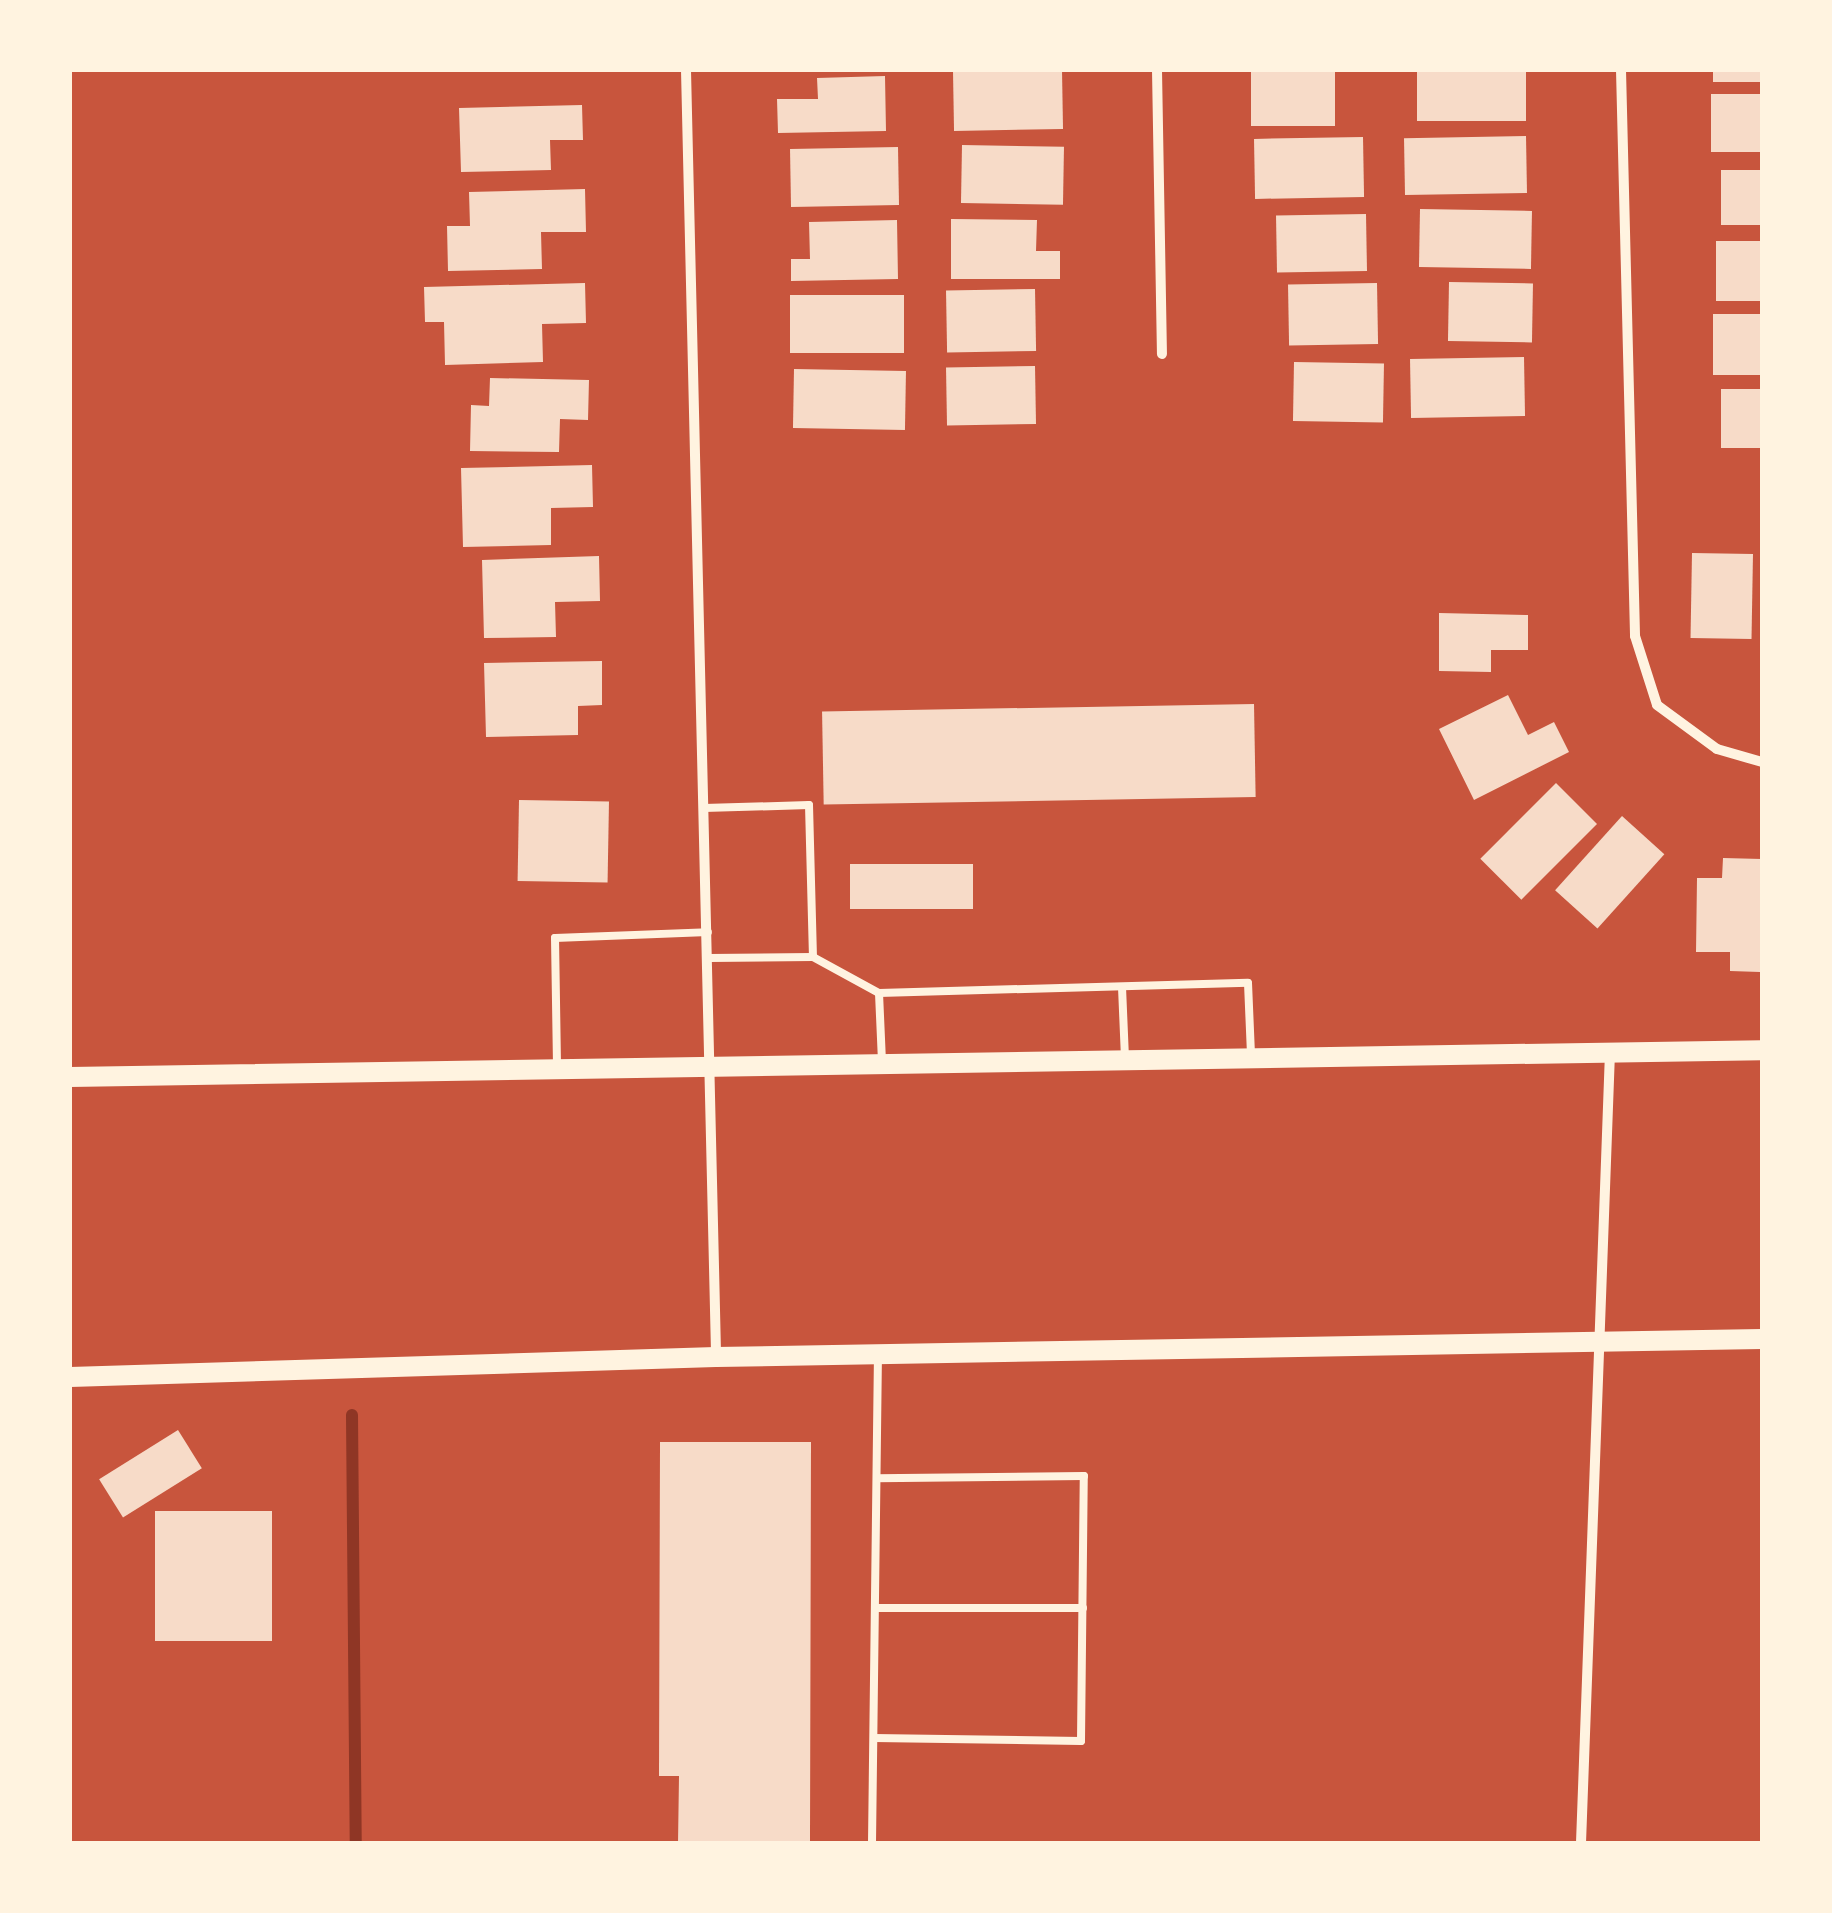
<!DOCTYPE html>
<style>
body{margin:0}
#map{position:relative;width:1832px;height:1913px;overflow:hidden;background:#c8553d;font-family:Spectral,serif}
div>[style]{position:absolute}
.stream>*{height:12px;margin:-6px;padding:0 6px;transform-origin:6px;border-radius:6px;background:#8f3625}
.building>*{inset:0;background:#f7dbc8;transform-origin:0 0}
.service>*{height:8px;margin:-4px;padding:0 4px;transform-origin:4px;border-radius:4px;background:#fff3e0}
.minor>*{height:10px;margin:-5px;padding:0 5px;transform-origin:5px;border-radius:5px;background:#fff3e0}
.secondary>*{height:20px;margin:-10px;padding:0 10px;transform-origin:10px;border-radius:10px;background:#fff3e0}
span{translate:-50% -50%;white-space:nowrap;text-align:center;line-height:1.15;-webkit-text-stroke:8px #fff3e0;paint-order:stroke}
.frame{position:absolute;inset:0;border:72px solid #fff3e0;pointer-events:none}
</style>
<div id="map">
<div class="stream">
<i style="left:352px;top:1415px;width:428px;rotate:89.5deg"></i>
</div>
<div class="building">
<i style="left:1062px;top:70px;width:59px;height:109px;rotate:89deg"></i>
<i style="left:1251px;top:70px;width:84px;height:56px"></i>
<i style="left:1417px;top:70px;width:109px;height:51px"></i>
<i style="left:1713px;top:70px;width:49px;height:12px"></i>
<i style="clip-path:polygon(885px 76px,886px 131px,778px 133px,777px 99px,818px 99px,817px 78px)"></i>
<i style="left:1762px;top:94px;width:58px;height:51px;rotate:90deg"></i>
<i style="clip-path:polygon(582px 105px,583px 140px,550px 140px,551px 170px,461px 172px,459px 108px)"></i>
<i style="left:1526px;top:136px;width:57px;height:122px;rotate:89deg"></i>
<i style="left:1363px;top:137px;width:60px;height:109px;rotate:89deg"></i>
<i style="left:962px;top:145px;width:102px;height:58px;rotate:1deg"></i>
<i style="left:898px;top:147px;width:58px;height:108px;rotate:89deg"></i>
<i style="left:1762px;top:170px;width:55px;height:41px;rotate:90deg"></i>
<i style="clip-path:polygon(585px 189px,586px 232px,541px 232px,542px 269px,448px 271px,447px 226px,470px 226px,469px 192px)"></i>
<i style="left:1420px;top:209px;width:112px;height:58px;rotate:1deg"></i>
<i style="left:1366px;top:214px;width:57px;height:90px;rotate:89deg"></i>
<i style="clip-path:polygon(951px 219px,1037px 220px,1036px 251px,1060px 251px,1060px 279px,951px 279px)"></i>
<i style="clip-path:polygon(897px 220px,898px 279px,791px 281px,791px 259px,810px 259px,809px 222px)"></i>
<i style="left:1762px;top:241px;width:60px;height:46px;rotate:90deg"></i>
<i style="left:1449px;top:282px;width:84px;height:59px;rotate:1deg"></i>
<i style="clip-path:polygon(585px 283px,586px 323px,542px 324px,543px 362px,445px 365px,444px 322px,425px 322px,424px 287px)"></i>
<i style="left:1377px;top:283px;width:61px;height:89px;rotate:89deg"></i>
<i style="left:1035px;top:289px;width:62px;height:89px;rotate:89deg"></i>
<i style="left:904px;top:295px;width:58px;height:114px;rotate:90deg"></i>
<i style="left:1762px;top:314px;width:61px;height:49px;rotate:90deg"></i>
<i style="left:1524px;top:357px;width:59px;height:114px;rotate:89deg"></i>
<i style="left:1294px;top:362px;width:90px;height:59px;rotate:1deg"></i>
<i style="left:1035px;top:366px;width:58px;height:89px;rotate:89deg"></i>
<i style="left:794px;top:369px;width:112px;height:59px;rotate:1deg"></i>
<i style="clip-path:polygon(490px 378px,589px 380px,588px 420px,560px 419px,559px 452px,470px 451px,471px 405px,489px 406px)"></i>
<i style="left:1762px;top:389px;width:59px;height:41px;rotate:90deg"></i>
<i style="clip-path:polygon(592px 465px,593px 507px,551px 508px,551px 545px,463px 547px,461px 468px)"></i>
<i style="left:1692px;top:553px;width:61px;height:85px;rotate:1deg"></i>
<i style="clip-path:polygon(599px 556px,600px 601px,555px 602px,556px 637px,484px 638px,482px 560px)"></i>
<i style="clip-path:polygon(1439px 613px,1528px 615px,1528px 650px,1491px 650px,1491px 672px,1439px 671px)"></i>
<i style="clip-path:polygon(602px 661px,602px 705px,578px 706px,578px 735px,486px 737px,484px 663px)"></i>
<i style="clip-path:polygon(1508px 695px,1528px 735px,1554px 722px,1569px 752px,1474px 800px,1439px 729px)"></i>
<i style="left:1254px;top:704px;width:93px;height:432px;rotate:89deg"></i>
<i style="left:1556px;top:783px;width:58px;height:107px;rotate:45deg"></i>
<i style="left:519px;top:800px;width:90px;height:81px;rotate:1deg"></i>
<i style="left:1622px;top:816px;width:57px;height:100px;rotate:42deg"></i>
<i style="clip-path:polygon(1723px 858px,1762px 859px,1760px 972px,1730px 971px,1730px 952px,1696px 952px,1697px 878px,1722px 878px)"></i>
<i style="left:850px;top:864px;width:123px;height:45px"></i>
<i style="left:178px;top:1430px;width:45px;height:93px;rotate:58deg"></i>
<i style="clip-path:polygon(660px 1442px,811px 1442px,810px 1843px,678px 1843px,679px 1776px,659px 1776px)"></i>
<i style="left:155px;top:1511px;width:117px;height:130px"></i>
</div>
<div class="service">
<i style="left:704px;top:808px;width:105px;rotate:-1.6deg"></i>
<i style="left:809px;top:805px;width:152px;rotate:88.5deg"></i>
<i style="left:813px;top:957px;width:104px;rotate:179.4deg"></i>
<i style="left:813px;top:957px;width:75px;rotate:28.6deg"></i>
<i style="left:879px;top:993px;width:369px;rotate:-1.6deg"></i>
<i style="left:1248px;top:983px;width:71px;rotate:87.6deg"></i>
<i style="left:1122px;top:987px;width:71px;rotate:87.6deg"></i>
<i style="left:879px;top:993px;width:70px;rotate:87.5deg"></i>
<i style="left:557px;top:1065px;width:127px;rotate:-90.9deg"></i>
<i style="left:555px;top:938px;width:153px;rotate:-2.2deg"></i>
<i style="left:875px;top:1608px;width:208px"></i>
<i style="left:874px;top:1738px;width:207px;rotate:0.8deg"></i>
<i style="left:1081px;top:1741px;width:265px;rotate:-89.4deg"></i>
<i style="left:1084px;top:1476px;width:207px;rotate:179.4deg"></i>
<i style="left:872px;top:1843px;width:485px;rotate:-89.3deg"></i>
</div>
<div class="minor">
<i style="left:686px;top:70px;width:1287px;rotate:88.66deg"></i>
<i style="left:1157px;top:70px;width:284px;rotate:89deg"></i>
<i style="left:1621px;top:70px;width:566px;rotate:88.58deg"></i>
<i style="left:1635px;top:636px;width:72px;rotate:72.3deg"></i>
<i style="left:1657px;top:705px;width:74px;rotate:36.3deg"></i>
<i style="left:1717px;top:749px;width:47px;rotate:16.1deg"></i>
<i style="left:1581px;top:1843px;width:790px;rotate:-87.9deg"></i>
</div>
<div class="secondary">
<i style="left:70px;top:1077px;width:1692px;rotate:-0.91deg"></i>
<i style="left:70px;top:1377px;width:646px;rotate:-1.77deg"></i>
<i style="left:716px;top:1357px;width:1046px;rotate:-0.99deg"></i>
</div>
<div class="frame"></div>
</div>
